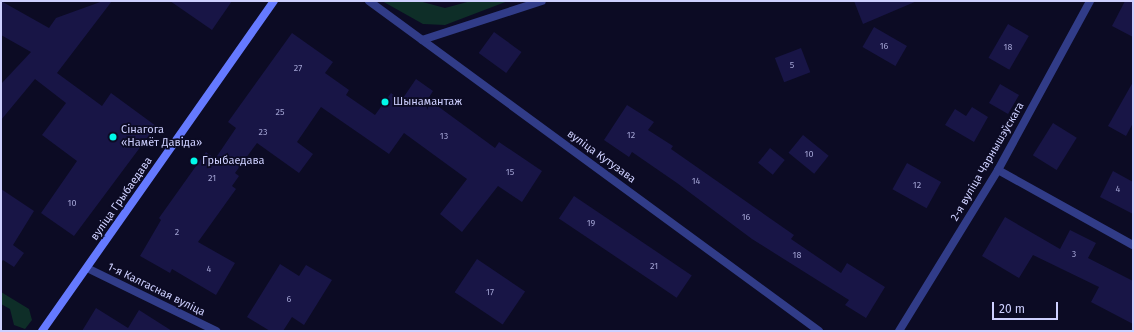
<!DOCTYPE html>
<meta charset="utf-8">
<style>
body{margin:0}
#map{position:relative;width:1134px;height:332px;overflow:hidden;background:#0c0b24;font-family:"Fira Sans",sans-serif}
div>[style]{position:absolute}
.green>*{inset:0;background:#0e2e28}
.building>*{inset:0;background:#181546;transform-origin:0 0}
.street>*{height:8px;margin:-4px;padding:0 4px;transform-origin:4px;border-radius:4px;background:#313c88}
.secondary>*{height:8px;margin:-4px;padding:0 4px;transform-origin:4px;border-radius:4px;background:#657aff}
.dots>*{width:11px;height:11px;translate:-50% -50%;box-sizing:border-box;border:2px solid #0c0b24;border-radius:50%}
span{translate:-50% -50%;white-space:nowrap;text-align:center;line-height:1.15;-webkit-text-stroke:3.5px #0c0b24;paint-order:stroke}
.number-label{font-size:9px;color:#a0a1d1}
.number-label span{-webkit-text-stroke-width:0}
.poi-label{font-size:11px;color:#ced0ff}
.left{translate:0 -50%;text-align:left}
.street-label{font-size:11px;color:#ced0ff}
.frame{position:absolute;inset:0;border:2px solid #ced0ff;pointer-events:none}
.scale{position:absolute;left:992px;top:302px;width:66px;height:18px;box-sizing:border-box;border:2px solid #ced0ff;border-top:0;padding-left:5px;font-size:12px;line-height:14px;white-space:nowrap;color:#ced0ff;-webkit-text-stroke:3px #0c0b24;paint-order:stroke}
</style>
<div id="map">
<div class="green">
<i style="clip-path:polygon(382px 1px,419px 1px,445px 8px,471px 1px,508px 1px,445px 25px,423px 24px)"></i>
<i style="clip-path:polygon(1px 292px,29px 309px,32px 320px,25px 329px,14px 325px,10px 309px,1px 304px)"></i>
</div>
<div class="building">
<i style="clip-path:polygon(1px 1px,49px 28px,56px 18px,103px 1px,112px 1px,57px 73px,102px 106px,111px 93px,156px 126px,74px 236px,41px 213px,77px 161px,42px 135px,66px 103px,35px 79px,1px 120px,1px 84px,31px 52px,1px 35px)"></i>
<i style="clip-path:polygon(170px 1px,232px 1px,212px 30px)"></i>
<i style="clip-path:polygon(854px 1px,917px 1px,863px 24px)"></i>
<i style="clip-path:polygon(1125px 1px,1133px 1px,1133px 37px,1112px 26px)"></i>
<i style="left:1008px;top:24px;width:24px;height:39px;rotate:30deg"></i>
<i style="left:874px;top:27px;width:38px;height:23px;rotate:30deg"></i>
<i style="left:494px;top:32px;width:34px;height:26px;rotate:36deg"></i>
<i style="clip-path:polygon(292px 33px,333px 62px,325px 73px,349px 90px,346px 95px,375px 115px,391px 93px,401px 101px,416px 79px,433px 91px,428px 99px,495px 148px,499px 142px,542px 171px,522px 202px,498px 186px,462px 232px,440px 214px,467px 179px,404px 133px,389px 154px,321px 107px,297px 142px,313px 154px,299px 173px,257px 143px,235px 173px,239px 176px,232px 186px,236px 189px,198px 242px,235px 263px,216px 295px,172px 269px,170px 273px,140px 256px,161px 220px,159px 218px,206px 152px,215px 159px,236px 128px,228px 122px)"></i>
<i style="left:801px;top:48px;width:26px;height:28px;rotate:69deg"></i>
<i style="clip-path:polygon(1133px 82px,1133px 123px,1126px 136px,1108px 126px)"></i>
<i style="left:1000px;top:84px;width:22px;height:22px;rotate:30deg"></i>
<i style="clip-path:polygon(627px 105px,654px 122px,648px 130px,673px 146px,671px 149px,794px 235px,791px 239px,841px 273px,847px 263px,885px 287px,866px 318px,845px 305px,849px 300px,752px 239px,677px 183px,632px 152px,629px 157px,604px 140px)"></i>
<i style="clip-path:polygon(972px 107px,988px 117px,974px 142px,945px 125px,955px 109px,966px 116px)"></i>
<i style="left:1053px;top:123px;width:28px;height:38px;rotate:32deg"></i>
<i style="left:803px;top:135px;width:33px;height:23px;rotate:39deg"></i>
<i style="left:770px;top:148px;width:19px;height:19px;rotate:39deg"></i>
<i style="left:907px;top:163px;width:39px;height:30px;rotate:29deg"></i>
<i style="clip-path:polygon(1113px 171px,1133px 182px,1133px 214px,1100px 197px)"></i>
<i style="clip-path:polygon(1px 189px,34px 211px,13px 245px,24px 253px,14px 267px,3px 260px,1px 263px)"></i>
<i style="left:574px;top:196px;width:142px;height:27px;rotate:34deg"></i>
<i style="clip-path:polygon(1005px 217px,1060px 249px,1070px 230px,1096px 243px,1088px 258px,1133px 281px,1133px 324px,1091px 302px,1099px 287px,1033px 255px,1019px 278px,982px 256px)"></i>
<i style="left:477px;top:259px;width:58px;height:40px;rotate:34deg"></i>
<i style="clip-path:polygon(280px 264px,299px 276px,306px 265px,332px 280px,304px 325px,292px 317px,283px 331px,270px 331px,247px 317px)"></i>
<i style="clip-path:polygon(96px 308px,128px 328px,139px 310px,172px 331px,82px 331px)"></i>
</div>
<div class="street">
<i style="left:369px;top:1px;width:558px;rotate:36.25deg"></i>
<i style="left:422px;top:40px;width:126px;rotate:-18deg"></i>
<i style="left:998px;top:170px;width:154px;rotate:29.1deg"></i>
<i style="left:87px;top:268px;width:144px;rotate:26deg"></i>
<i style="left:899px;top:331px;width:189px;rotate:-58.4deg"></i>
<i style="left:998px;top:170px;width:192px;rotate:-61.4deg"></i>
</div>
<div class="secondary">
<i style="left:42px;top:331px;width:403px;rotate:-54.9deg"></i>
</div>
<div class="dots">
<i style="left:385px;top:102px;background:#00f9ea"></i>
<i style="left:113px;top:137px;background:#00f9ea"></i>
<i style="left:194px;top:161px;background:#00f9ea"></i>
</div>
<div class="number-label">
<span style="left:884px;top:46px">16</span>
<span style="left:1008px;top:47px">18</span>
<span style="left:792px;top:65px">5</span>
<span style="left:298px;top:68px">27</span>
<span style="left:280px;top:112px">25</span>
<span style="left:263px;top:132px">23</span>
<span style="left:631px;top:135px">12</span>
<span style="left:444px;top:136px">13</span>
<span style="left:809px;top:154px">10</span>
<span style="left:510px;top:172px">15</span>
<span style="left:212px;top:178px">21</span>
<span style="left:696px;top:181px">14</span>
<span style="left:917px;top:185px">12</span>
<span style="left:1118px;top:189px">4</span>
<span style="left:72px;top:203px">10</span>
<span style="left:746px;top:217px">16</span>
<span style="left:591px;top:223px">19</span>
<span style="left:177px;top:232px">2</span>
<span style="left:1074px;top:254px">3</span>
<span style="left:797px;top:255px">18</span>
<span style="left:654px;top:266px">21</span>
<span style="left:209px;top:269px">4</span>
<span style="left:490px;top:292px">17</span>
<span style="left:289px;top:299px">6</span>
</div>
<div class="poi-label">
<span class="left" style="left:393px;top:102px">Шынамантаж</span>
<span class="left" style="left:121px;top:137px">Сінагога<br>«Намёт Давіда»</span>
<span class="left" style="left:202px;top:161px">Грыбаедава</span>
</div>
<div class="street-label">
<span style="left:601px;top:157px;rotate:36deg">вуліца Кутузава</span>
<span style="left:988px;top:162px;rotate:-60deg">2-я вуліца Чарнышэўскага</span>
<span style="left:122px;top:199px;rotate:-55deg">вуліца Грыбаедава</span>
<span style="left:156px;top:290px;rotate:26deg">1-я Калгасная вуліца</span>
</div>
<div class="frame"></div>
<div class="scale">20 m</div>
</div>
